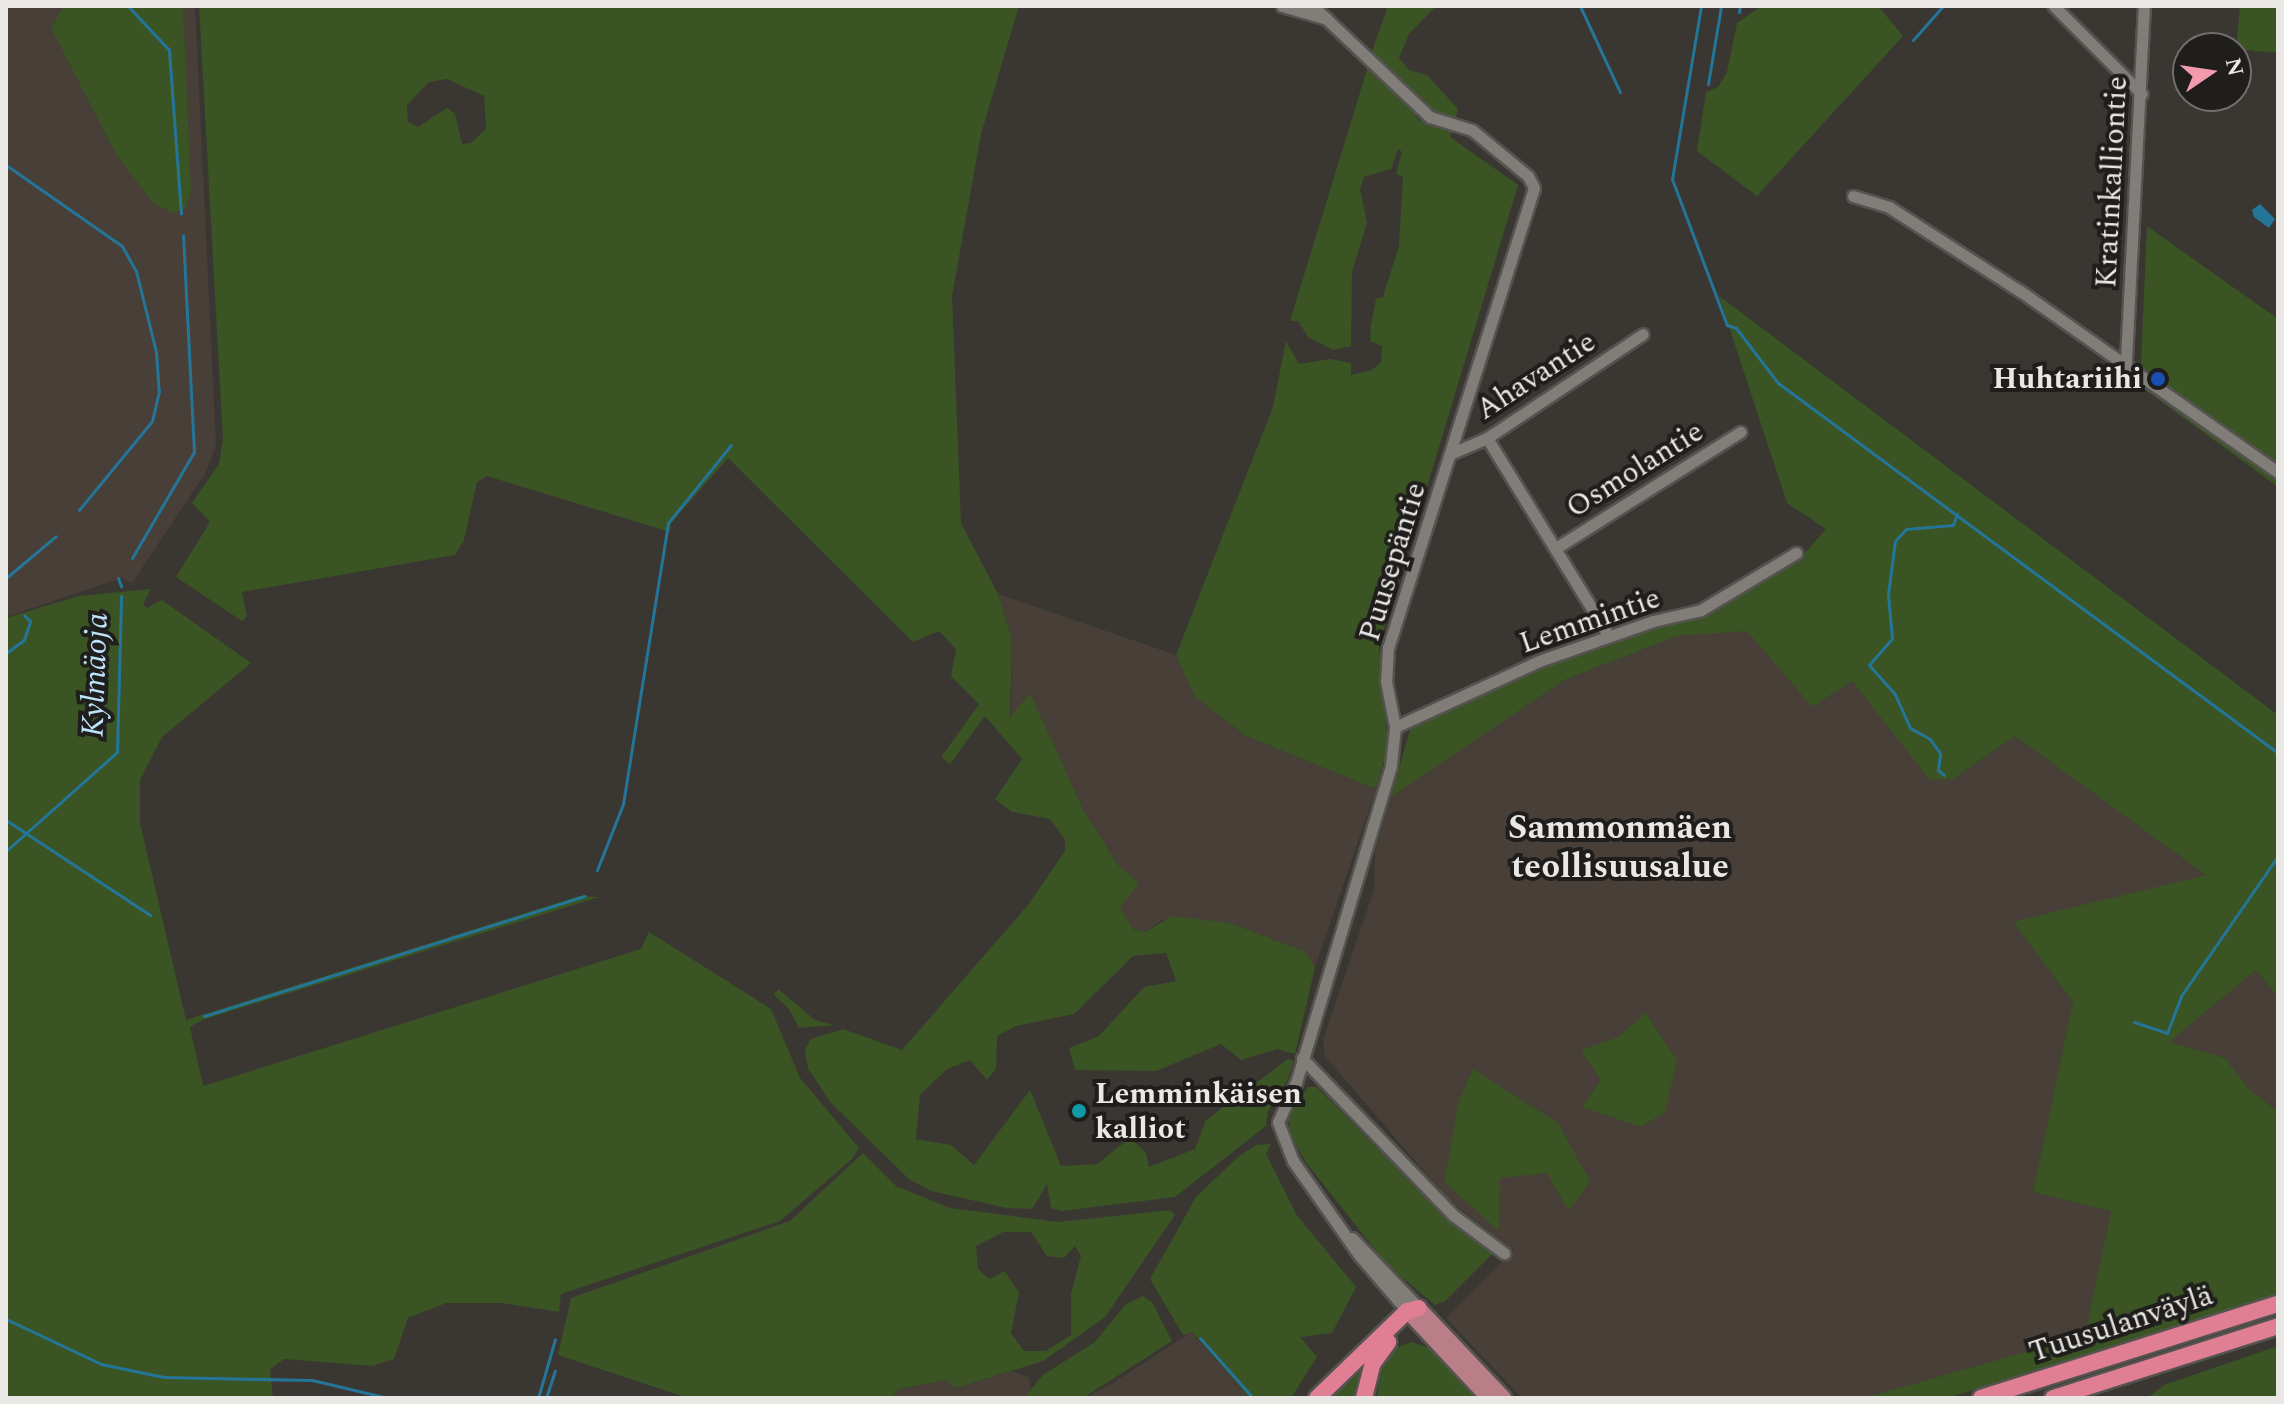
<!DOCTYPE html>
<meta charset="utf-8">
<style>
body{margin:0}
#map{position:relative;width:2284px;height:1404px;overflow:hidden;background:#3a3733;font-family:Spectral,serif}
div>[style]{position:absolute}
.built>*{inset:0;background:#473f38}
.green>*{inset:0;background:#3a5423}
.water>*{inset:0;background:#247598}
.stream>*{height:3px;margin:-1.5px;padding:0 1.5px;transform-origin:1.5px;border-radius:1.5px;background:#247598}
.roads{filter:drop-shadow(2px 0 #555350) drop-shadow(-2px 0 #555350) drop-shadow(0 2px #555350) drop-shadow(0 -2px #555350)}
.minor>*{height:11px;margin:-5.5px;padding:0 5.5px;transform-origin:5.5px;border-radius:5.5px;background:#817d79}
.major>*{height:14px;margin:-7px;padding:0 7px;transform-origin:7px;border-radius:7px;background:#ba7e89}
.highway>*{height:16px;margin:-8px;padding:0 8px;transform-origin:8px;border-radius:8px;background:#e07e94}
.dots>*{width:22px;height:22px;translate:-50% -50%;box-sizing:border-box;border:4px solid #201e1d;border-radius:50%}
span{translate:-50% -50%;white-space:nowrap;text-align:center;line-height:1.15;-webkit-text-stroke:8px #201e1d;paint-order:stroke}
.street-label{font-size:30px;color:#eae8e5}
.poi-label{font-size:30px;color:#eae8e5;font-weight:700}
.right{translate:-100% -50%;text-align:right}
.left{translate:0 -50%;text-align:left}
.water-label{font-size:32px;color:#bce3f8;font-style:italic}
.quarter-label{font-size:34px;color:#eae8e5;font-weight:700}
.frame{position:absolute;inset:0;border:8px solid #eae8e5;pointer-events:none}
.north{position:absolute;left:2172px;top:32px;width:80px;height:80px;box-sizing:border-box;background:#201e1d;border:2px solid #716f6d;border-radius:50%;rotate:77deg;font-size:22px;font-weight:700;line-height:32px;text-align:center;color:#eae8e5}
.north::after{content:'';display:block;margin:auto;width:28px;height:36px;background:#f29aae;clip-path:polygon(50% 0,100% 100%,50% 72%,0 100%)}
</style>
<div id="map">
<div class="built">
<i style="clip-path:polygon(6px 6px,195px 6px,216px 445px,206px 472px,132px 583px,121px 578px,6px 617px)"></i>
<i style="clip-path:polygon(998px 594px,1176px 655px,1195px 697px,1246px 736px,1376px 789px,1315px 967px,1304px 951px,1230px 923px,1162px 920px,1145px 932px,1133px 929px,1119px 907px,1138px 883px,1118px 865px,1084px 811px,1030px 694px,1011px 718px,1012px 638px)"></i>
<i style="clip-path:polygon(1747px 630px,1812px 707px,1852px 681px,1930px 779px,1953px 779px,2015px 736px,2207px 875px,2014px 923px,2073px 1002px,2033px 1192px,2111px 1210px,2086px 1335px,1864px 1398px,1522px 1398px,1446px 1318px,1514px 1250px,1448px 1199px,1325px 1056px,1323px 1040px,1374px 890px,1375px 852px,1391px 797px,1566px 679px,1678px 636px)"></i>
<i style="clip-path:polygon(2256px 970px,2278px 997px,2278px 1111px,2250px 1090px,2225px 1058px,2168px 1042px)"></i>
<i style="clip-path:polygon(1191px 1332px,1250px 1398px,1083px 1398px,1110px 1385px)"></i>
<i style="clip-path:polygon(1012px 1371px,1029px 1377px,1031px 1392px,1024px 1398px,890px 1398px,900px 1389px,947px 1380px,956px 1388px)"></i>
</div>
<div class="green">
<i style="clip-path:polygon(64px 6px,183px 6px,191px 192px,186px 208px,174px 213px,154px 204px,116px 154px,51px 28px)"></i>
<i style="clip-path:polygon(evenodd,199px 6px,1019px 6px,981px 134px,952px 296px,961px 523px,998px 594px,1012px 638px,1010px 717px,1030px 693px,1084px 811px,1118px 865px,1139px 883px,1120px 907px,1133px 929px,1145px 932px,1172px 916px,1230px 923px,1304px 951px,1315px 967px,1295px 1054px,1277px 1049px,1241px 1060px,1221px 1044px,1156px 1071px,1075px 1070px,1069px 1048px,1099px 1036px,1144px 987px,1176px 981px,1166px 953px,1133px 956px,1074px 1014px,1016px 1026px,997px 1036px,996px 1069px,987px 1080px,970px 1060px,947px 1069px,920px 1095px,916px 1139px,951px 1145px,974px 1165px,1030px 1090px,1061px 1166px,1097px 1164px,1130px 1138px,1146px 1153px,1149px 1167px,1195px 1149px,1206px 1120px,1288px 1059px,1294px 1061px,1288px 1079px,1268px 1111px,1266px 1126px,1175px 1197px,1062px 1211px,1051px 1208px,1047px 1184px,1032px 1209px,1007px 1208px,931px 1191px,910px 1180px,830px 1102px,808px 1068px,805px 1050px,811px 1039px,843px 1029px,902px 1050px,1028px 905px,1065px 851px,1065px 840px,1050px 819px,1012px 812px,995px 799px,1022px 759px,985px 716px,950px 764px,941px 757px,979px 704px,951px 676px,956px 649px,939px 631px,913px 642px,728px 458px,671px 523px,670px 532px,487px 476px,477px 482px,464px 540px,455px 555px,242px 592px,247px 616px,242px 621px,176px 577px,210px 522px,192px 503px,219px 464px,223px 439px,199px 6px,447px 79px,484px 96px,486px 129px,471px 143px,462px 144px,455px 114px,447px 108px,418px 127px,408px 122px,407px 105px,429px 82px,447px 79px)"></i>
<i style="clip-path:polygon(1388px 6px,1436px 6px,1409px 34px,1399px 58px,1409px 70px,1427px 75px,1458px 109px,1450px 137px,1518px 185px,1379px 646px,1388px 746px,1376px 789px,1246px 736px,1195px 697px,1176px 655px,1273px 407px,1286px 341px,1299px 364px,1330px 359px,1351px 363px,1351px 375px,1372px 370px,1381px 362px,1382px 346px,1370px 341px,1371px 325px,1376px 299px,1383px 297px,1399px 246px,1403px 177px,1396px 174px,1402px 152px,1398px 149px,1391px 169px,1364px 177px,1360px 189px,1367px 223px,1352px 272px,1351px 346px,1333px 350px,1308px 337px,1298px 321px,1290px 321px,1369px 63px,1421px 122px,1423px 106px,1371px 54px)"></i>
<i style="clip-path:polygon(1762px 6px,1878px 6px,1903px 36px,1757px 196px,1697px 151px,1706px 92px,1718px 87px,1727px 72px,1737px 23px)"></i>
<i style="clip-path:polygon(2240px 6px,2278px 6px,2278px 53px,2236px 49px)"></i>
<i style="clip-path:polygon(2147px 226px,2278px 319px,2278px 487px,2140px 386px)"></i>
<i style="clip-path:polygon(1719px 296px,2278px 715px,2278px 997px,2256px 970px,2169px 1042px,2225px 1058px,2250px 1090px,2278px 1111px,2278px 1295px,1947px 1398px,1864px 1398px,2085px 1335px,2111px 1211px,2033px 1192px,2073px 1002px,2013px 922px,2206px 875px,2015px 736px,1953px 779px,1930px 780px,1852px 681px,1812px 707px,1747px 631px,1678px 636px,1566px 679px,1391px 797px,1411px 726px,1567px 652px,1707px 612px,1797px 562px,1826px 529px,1787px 503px)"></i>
<i style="clip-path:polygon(151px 589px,143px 604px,147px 608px,162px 600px,251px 663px,162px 737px,140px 780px,140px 823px,186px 1020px,579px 896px,599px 897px,202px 1020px,190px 1027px,203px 1086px,641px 949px,649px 932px,771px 1009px,800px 1078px,859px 1148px,852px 1159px,780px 1221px,561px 1294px,559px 1312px,502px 1303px,446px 1303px,408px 1318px,394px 1359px,372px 1366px,284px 1359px,270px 1369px,273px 1398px,6px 1398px,6px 618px,79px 596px)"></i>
<i style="clip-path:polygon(778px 989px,815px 1020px,834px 1025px,799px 1028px,789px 1009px,774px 995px)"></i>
<i style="clip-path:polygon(1646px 1013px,1677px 1061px,1665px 1112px,1641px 1127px,1582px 1107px,1601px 1080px,1581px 1050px,1618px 1037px)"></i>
<i style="clip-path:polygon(1473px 1069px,1558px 1123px,1590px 1181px,1569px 1211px,1547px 1173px,1500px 1178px,1499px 1231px,1444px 1182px,1459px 1100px)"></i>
<i style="clip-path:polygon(1308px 1087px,1317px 1087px,1441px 1214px,1495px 1251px,1445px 1301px,1435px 1305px,1388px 1266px,1305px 1161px,1290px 1135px,1288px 1117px)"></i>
<i style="clip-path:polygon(1271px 1144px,1266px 1154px,1296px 1214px,1356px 1287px,1332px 1333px,1300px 1337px,1317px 1357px,1291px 1398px,1250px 1398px,1192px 1332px,1183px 1335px,1150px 1279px,1196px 1197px,1238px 1157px,1256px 1145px)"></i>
<i style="clip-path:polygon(evenodd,863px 1153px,896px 1186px,950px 1208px,1058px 1222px,1170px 1210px,1175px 1215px,1105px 1317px,1043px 1361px,956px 1388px,946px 1380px,900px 1389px,890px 1398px,688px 1398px,558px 1355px,571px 1298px,790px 1221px,863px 1153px,1003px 1232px,1031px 1232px,1047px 1256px,1064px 1258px,1075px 1246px,1081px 1256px,1071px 1294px,1071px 1335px,1046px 1351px,1024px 1351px,1011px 1333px,1019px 1293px,1005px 1271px,989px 1279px,978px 1269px,976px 1246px,1003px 1232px)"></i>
<i style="clip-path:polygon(1143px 1296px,1152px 1302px,1172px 1341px,1083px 1398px,1024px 1398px,1043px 1375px,1095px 1342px,1126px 1304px)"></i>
<i style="clip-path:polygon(1412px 1342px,1435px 1350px,1480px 1398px,1377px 1398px,1381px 1367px,1395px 1348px)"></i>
<i style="clip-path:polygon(2278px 1346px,2278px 1398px,2147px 1398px,2164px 1385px)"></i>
<i style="clip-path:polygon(1368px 1354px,1360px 1398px,1324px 1398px)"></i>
</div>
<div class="water">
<i style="clip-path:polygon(2260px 204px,2275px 219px,2269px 228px,2254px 217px,2252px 210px)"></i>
</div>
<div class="stream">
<i style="left:128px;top:6px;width:60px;rotate:47deg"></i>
<i style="left:169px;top:50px;width:164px;rotate:85.8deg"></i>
<i style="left:1580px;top:6px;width:95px;rotate:65.1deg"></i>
<i style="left:1701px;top:6px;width:175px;rotate:99.5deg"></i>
<i style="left:1672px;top:179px;width:156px;rotate:69.4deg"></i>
<i style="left:1727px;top:325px;width:9px;rotate:18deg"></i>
<i style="left:1736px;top:328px;width:69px;rotate:52.6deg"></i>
<i style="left:1778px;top:383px;width:622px;rotate:36.5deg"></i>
<i style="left:1739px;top:12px;width:6px;rotate:-81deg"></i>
<i style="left:1913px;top:40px;width:45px;rotate:-48.6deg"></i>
<i style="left:1708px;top:84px;width:79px;rotate:-80.5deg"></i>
<i style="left:6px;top:165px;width:141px;rotate:34.9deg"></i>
<i style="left:122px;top:246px;width:29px;rotate:61deg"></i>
<i style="left:136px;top:271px;width:83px;rotate:76.1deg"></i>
<i style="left:156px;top:352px;width:39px;rotate:86deg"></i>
<i style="left:159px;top:391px;width:31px;rotate:103deg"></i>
<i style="left:152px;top:421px;width:115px;rotate:129.4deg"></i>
<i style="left:132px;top:558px;width:123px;rotate:-59.7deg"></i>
<i style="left:194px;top:452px;width:217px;rotate:-92.9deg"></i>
<i style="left:6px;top:578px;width:65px;rotate:-40deg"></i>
<i style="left:118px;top:578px;width:9px;rotate:69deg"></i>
<i style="left:6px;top:653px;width:22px;rotate:-36deg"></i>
<i style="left:24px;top:640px;width:20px;rotate:-72deg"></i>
<i style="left:30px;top:621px;width:8px;rotate:-135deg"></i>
<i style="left:1944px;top:775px;width:8px;rotate:-140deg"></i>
<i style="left:1938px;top:770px;width:17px;rotate:-83deg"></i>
<i style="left:1940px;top:753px;width:17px;rotate:-126deg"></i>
<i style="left:1930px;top:739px;width:23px;rotate:-151deg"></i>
<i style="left:1910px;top:728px;width:37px;rotate:-114deg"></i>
<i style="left:1895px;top:694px;width:39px;rotate:-132deg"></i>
<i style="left:1869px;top:665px;width:35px;rotate:-49deg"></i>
<i style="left:1892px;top:639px;width:45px;rotate:-95.1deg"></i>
<i style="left:1888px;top:594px;width:53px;rotate:-82.5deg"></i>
<i style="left:1895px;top:541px;width:16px;rotate:-47deg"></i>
<i style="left:1906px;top:529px;width:47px;rotate:-4.9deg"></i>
<i style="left:1953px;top:525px;width:12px;rotate:-70deg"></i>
<i style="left:6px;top:820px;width:173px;rotate:33.4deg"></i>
<i style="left:6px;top:851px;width:149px;rotate:-41.7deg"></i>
<i style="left:117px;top:752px;width:156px;rotate:-88.5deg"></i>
<i style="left:597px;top:870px;width:71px;rotate:-68.5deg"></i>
<i style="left:623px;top:804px;width:285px;rotate:-80.9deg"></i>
<i style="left:668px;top:523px;width:100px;rotate:-51.1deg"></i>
<i style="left:204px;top:1016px;width:399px;rotate:-17.5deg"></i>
<i style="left:2134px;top:1022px;width:35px;rotate:18deg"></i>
<i style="left:2167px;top:1033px;width:40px;rotate:-69deg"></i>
<i style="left:2181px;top:996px;width:170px;rotate:-55.3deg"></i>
<i style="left:6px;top:1319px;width:105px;rotate:25.3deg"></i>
<i style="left:101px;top:1364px;width:64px;rotate:11.7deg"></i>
<i style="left:164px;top:1377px;width:148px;rotate:1.2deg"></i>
<i style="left:312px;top:1380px;width:78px;rotate:13.3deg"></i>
<i style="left:1200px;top:1338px;width:80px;rotate:48.5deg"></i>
<i style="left:538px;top:1398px;width:61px;rotate:-73.9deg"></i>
<i style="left:546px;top:1398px;width:29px;rotate:-72deg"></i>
</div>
<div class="roads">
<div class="minor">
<i style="left:1282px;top:6px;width:47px;rotate:16.1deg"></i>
<i style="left:2054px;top:6px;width:124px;rotate:45deg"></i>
<i style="left:1314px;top:7px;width:160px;rotate:43.5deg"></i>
<i style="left:1430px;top:117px;width:44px;rotate:17.2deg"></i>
<i style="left:1472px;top:130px;width:72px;rotate:39.4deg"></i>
<i style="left:1528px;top:176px;width:13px;rotate:63deg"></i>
<i style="left:1534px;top:188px;width:482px;rotate:107.6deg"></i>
<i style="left:1388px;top:647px;width:34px;rotate:93deg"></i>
<i style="left:1386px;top:681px;width:47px;rotate:78.9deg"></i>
<i style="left:1395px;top:727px;width:39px;rotate:96deg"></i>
<i style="left:1391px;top:766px;width:330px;rotate:106.7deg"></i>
<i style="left:1296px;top:1082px;width:44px;rotate:114.2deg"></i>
<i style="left:1278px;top:1122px;width:42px;rotate:69deg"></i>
<i style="left:1293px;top:1161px;width:115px;rotate:54.9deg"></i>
<i style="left:1359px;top:1255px;width:74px;rotate:49.4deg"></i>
<i style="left:1853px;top:196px;width:38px;rotate:17deg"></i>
<i style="left:1889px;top:207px;width:156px;rotate:32.7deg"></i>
<i style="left:2020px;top:291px;width:315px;rotate:35.1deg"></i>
<i style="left:2126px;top:360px;width:354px;rotate:-87.1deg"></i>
<i style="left:1487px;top:438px;width:231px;rotate:58.4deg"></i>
<i style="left:1452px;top:453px;width:38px;rotate:-23deg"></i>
<i style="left:1487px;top:438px;width:187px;rotate:-33.7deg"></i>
<i style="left:1556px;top:548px;width:218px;rotate:-32.2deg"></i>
<i style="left:1395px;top:727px;width:158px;rotate:-24.6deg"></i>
<i style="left:1539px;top:661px;width:121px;rotate:-19.3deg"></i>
<i style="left:1653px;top:621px;width:49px;rotate:-12.9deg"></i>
<i style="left:1701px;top:610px;width:111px;rotate:-31deg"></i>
<i style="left:1302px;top:1058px;width:218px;rotate:46.1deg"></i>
<i style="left:1453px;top:1215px;width:64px;rotate:36.7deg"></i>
<i style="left:1352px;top:1238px;width:97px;rotate:46.3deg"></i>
</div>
<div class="major">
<i style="left:1419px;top:1308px;width:124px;rotate:46.6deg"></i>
<i style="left:1407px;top:1311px;width:119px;rotate:47deg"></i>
</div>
<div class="highway">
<i style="left:1317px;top:1398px;width:125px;rotate:-44deg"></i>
<i style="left:1407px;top:1311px;width:12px;rotate:-14deg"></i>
<i style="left:1364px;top:1398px;width:36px;rotate:-76deg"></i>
<i style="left:1373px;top:1363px;width:26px;rotate:-54deg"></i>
<i style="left:1981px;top:1398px;width:312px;rotate:-17.6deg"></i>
<i style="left:2053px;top:1398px;width:236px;rotate:-17.7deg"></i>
</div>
</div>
<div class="dots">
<i style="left:2158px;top:379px;background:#1a4fb4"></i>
<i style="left:1079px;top:1111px;background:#0f9aa8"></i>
</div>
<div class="street-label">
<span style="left:2112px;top:182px;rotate:-87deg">Kratinkalliontie</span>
<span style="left:1536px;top:376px;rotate:-33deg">Ahavantie</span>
<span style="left:1635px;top:470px;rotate:-32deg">Osmolantie</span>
<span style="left:1393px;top:562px;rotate:-73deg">Puusepäntie</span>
<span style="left:1590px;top:621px;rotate:-19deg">Lemmintie</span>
<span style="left:2121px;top:1324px;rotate:-18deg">Tuusulanväylä</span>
</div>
<div class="poi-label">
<span class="right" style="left:2142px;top:379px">Huhtariihi</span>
<span class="left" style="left:1095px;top:1111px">Lemminkäisen<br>kalliot</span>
</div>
<div class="water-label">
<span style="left:96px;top:675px;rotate:-88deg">Kylmäoja</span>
</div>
<div class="quarter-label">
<span style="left:1620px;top:848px">Sammonmäen<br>teollisuusalue</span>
</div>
<div class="frame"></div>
<div class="north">N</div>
</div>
